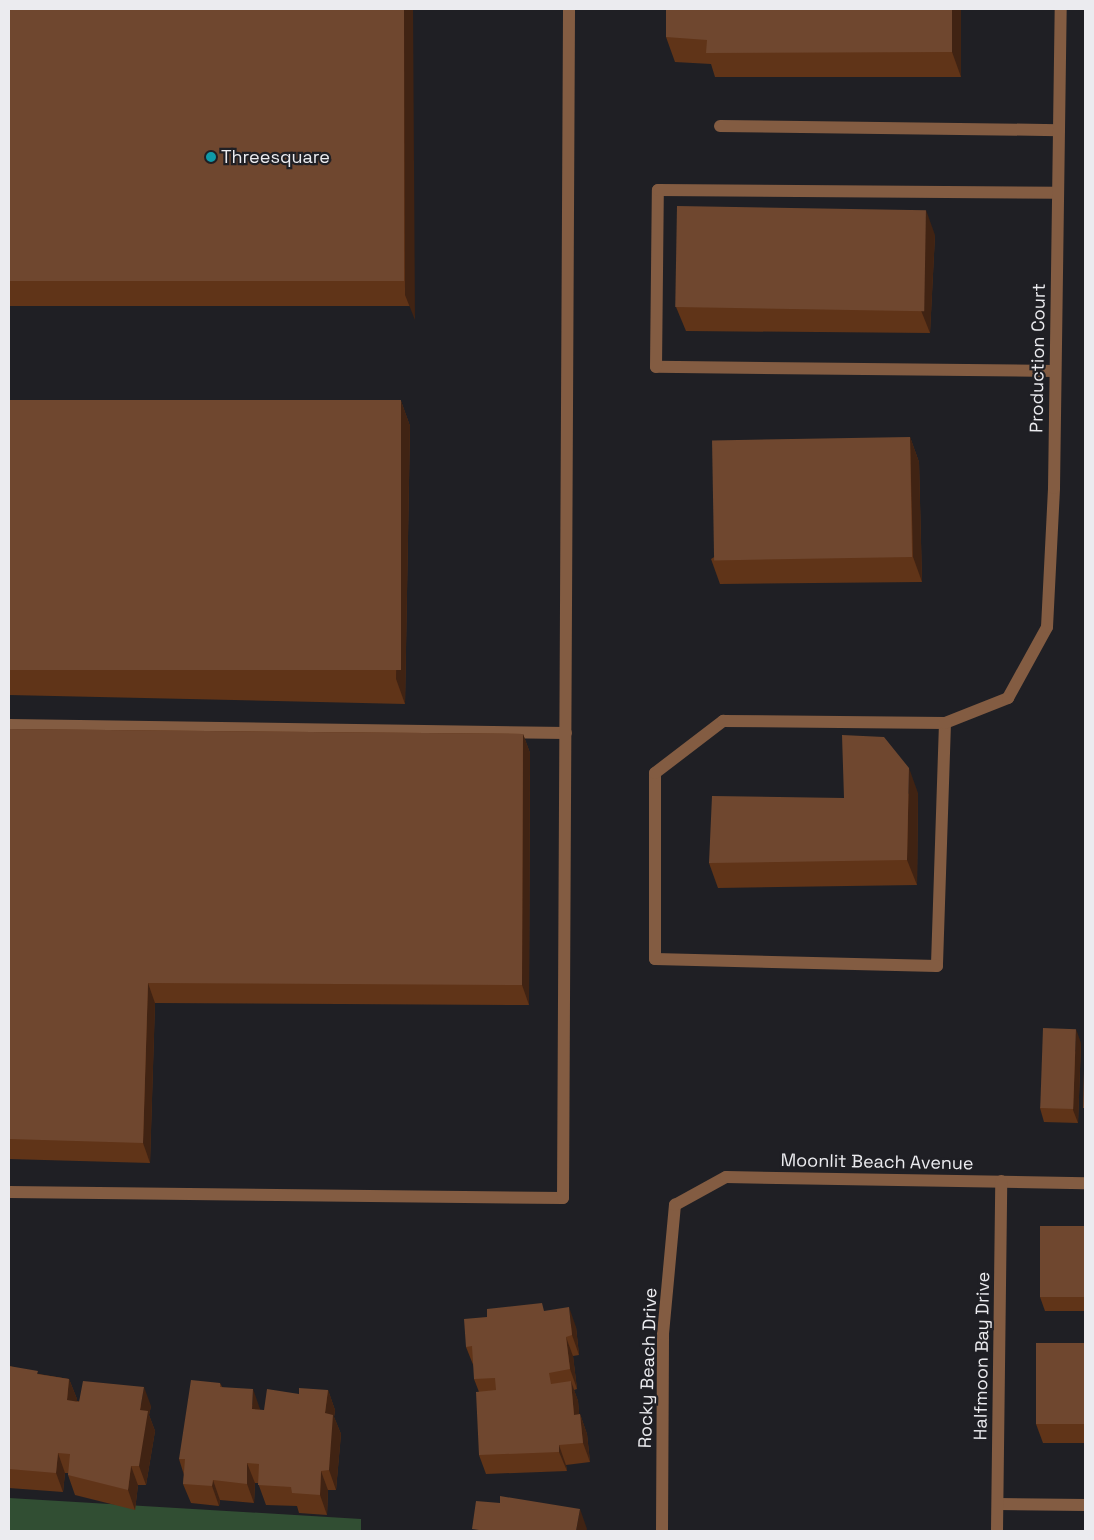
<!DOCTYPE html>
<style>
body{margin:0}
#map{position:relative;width:1094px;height:1540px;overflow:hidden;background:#1f1f24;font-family:"Space Grotesk",sans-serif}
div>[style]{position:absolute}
.green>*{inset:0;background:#314e33}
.service>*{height:12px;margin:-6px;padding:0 6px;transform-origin:6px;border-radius:6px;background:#835c42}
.minor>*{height:12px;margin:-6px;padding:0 6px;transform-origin:6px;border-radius:6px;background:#835c42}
.wall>*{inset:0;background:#603418;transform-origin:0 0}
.shaded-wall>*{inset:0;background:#402313}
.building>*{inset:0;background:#6f472f;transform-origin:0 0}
.dots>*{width:14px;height:14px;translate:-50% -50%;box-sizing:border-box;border:2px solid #1f1f24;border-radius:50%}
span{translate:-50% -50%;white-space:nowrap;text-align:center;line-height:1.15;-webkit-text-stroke:4.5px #1f1f24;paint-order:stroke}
.poi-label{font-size:18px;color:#ebebef}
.left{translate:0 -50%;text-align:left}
.street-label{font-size:18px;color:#ebebef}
.frame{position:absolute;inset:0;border:10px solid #ebebef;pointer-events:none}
</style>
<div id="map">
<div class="green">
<i style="clip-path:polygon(9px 1498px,361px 1519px,361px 1531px,9px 1531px)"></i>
</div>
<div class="service">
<i style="left:720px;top:126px;width:339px;rotate:0.7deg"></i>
<i style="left:1055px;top:371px;width:399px;rotate:-179.4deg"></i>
<i style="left:656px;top:367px;width:177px;rotate:-89.4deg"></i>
<i style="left:658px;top:190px;width:400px;rotate:0.4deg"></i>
<i style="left:945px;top:723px;width:243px;rotate:91.9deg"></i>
<i style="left:937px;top:966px;width:282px;rotate:-178.6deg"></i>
<i style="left:655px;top:959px;width:186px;rotate:-90deg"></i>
<i style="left:655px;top:773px;width:86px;rotate:-37.4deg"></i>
<i style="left:723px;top:721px;width:222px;rotate:0.5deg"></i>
<i style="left:945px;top:723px;width:68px;rotate:-21.6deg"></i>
<i style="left:9px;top:725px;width:557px;rotate:0.82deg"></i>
<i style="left:9px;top:1192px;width:554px;rotate:0.62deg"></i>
<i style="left:563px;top:1198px;width:1189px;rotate:-89.71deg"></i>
</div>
<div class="minor">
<i style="left:1008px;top:698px;width:81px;rotate:-61.2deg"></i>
<i style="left:1047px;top:627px;width:139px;rotate:-87.1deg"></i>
<i style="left:1054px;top:488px;width:479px;rotate:-89.2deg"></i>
<i style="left:998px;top:1504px;width:87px;rotate:0.7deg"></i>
<i style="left:662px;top:1531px;width:197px;rotate:-89.7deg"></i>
<i style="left:663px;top:1334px;width:130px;rotate:-84.7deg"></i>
<i style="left:675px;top:1205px;width:58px;rotate:-28.8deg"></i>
<i style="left:726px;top:1177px;width:359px;rotate:1deg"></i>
<i style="left:997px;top:1531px;width:350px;rotate:-89.3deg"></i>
</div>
<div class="wall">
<i style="left:9px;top:9px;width:404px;height:297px"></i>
<i style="clip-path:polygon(666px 9px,961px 9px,961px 77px,715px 77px,711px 64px,675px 62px,666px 37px)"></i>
<i style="clip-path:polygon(935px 235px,930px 333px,686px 331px,676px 307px)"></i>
<i style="clip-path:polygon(9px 400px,401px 401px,410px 426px,405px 704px,9px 695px)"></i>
<i style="clip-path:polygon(910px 437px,919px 462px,922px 582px,720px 584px,711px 559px)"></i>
<i style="clip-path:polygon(9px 729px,523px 734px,530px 753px,529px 1005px,155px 1003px,150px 1163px,9px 1159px)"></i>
<i style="clip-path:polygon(918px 793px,917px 885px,718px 888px,709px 863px,844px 798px)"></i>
<i style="clip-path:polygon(1081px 1043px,1078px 1123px,1044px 1122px,1040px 1108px)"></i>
<i style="clip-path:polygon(1085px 1226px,1085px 1311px,1045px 1311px,1040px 1297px)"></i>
<i style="clip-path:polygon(545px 1311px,576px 1327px,579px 1355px,573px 1356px,577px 1389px,574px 1390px,578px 1401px,579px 1414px,580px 1414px,587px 1434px,590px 1462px,566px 1465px,567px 1471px,486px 1474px,479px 1455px,479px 1392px,474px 1379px,474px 1367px,466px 1347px,487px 1317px)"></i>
<i style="clip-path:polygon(1085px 1343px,1085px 1443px,1043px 1443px,1036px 1424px)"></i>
<i style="clip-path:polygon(9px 1366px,39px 1374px,69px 1379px,77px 1399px,76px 1401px,151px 1406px,149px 1415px,155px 1431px,146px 1485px,138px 1485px,135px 1510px,75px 1495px,68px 1475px,68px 1473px,65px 1473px,63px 1492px,9px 1488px)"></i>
<i style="clip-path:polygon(220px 1383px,222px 1387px,260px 1409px,260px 1410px,264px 1410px,299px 1394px,328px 1390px,335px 1410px,334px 1417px,341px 1434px,336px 1490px,328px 1490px,327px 1515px,299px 1513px,297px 1506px,266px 1505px,258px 1483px,255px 1483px,254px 1503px,220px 1500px,219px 1506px,191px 1503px,183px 1484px,184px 1475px,179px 1459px)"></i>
</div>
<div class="shaded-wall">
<i style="clip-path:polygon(404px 9px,413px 9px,415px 320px,405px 295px)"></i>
<i style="clip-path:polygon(952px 9px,961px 9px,961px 77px,952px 52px)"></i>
<i style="clip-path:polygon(926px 210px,935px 235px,930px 333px,920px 308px)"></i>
<i style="clip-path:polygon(401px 401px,410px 426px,405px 704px,396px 679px)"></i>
<i style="clip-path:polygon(910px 437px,919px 462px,922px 582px,913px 557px)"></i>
<i style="clip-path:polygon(523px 734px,530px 753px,529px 1005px,522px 985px)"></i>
<i style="clip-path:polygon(909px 768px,918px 793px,917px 885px,907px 860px)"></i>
<i style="clip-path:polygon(148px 983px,155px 1003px,150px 1163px,143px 1143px)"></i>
<i style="clip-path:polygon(1076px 1029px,1081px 1043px,1078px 1123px,1073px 1110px)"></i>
<i style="clip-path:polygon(569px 1307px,576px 1327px,579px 1355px,572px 1335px)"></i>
<i style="clip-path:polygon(566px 1337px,573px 1356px,577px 1389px,570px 1369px)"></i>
<i style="clip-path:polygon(69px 1379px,77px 1399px,74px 1419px,67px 1400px)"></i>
<i style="clip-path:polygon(571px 1381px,578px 1401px,581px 1434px,574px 1415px)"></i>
<i style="clip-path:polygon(144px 1387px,151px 1406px,149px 1415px,155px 1431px,146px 1485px,139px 1466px,140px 1410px)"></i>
<i style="clip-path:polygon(253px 1389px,260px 1409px,259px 1429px,252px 1409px)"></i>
<i style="clip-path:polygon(328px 1390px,335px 1410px,334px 1417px,341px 1434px,336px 1490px,329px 1470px,325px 1413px)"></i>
<i style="clip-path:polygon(580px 1414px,587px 1434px,590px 1462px,583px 1443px)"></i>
<i style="clip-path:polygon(559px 1445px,566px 1465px,567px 1471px,559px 1452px)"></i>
<i style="clip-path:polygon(58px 1453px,65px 1473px,63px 1492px,56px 1473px)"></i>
<i style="clip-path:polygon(247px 1463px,255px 1483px,254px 1503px,247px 1484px)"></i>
<i style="clip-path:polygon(131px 1466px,138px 1485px,135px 1510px,128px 1490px)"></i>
<i style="clip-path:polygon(321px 1471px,328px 1490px,327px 1515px,320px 1495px)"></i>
<i style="clip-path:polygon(213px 1480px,220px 1500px,219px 1506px,212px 1486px)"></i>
<i style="clip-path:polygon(580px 1509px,587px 1529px,586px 1531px,576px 1531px)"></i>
</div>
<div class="building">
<i style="left:9px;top:9px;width:395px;height:272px"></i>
<i style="clip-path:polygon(666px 9px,952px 9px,952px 52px,706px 53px,707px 40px,666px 37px)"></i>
<i style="left:677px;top:206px;width:249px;height:101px;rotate:1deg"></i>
<i style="left:9px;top:400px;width:392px;height:270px"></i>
<i style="left:910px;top:437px;width:120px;height:198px;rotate:89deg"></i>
<i style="clip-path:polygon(9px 729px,523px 734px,522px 985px,148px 983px,143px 1143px,9px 1139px)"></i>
<i style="clip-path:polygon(842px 735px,884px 737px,909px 768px,907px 860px,709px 863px,712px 796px,844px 798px)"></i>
<i style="left:1043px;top:1028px;width:33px;height:80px;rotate:2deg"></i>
<i style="clip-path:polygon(1085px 1033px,1085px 1108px,1083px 1108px)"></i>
<i style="left:1040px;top:1226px;width:45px;height:71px"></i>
<i style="clip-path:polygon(542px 1303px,544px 1311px,569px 1307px,572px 1335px,566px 1337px,570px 1369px,549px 1373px,551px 1384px,571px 1381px,574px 1415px,580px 1414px,583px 1443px,559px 1445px,559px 1452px,479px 1455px,476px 1392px,496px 1390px,495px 1378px,474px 1379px,472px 1346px,466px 1347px,464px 1319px,487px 1317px,487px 1309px)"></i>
<i style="left:1036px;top:1343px;width:49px;height:81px"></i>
<i style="clip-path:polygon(9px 1366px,38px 1371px,37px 1374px,69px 1379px,67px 1400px,79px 1402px,83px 1381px,144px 1387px,140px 1410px,148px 1411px,139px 1466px,131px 1466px,128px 1490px,68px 1475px,70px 1454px,58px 1453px,56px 1473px,9px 1469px)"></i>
<i style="clip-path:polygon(191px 1380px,220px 1383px,220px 1387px,253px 1389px,252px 1409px,264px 1410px,267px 1389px,299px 1394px,299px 1388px,328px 1390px,325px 1413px,333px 1415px,329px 1470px,321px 1471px,320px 1495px,292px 1493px,291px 1487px,258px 1485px,259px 1464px,247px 1463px,247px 1484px,213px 1480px,212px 1486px,183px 1484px,185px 1459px,179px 1459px)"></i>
<i style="clip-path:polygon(500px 1496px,580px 1509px,576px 1531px,479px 1531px,479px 1530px,472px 1529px,476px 1501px,500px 1503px)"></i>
</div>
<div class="dots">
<i style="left:211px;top:157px;background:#0f9aa8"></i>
</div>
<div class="poi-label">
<span class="left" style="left:221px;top:157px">Threesquare</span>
</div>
<div class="street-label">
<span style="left:1038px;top:358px;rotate:-89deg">Production Court</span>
<span style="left:877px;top:1162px;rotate:1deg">Moonlit Beach Avenue</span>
<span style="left:982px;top:1356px;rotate:-89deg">Halfmoon Bay Drive</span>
<span style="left:648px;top:1368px;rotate:-88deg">Rocky Beach Drive</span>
</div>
<div class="frame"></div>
</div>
